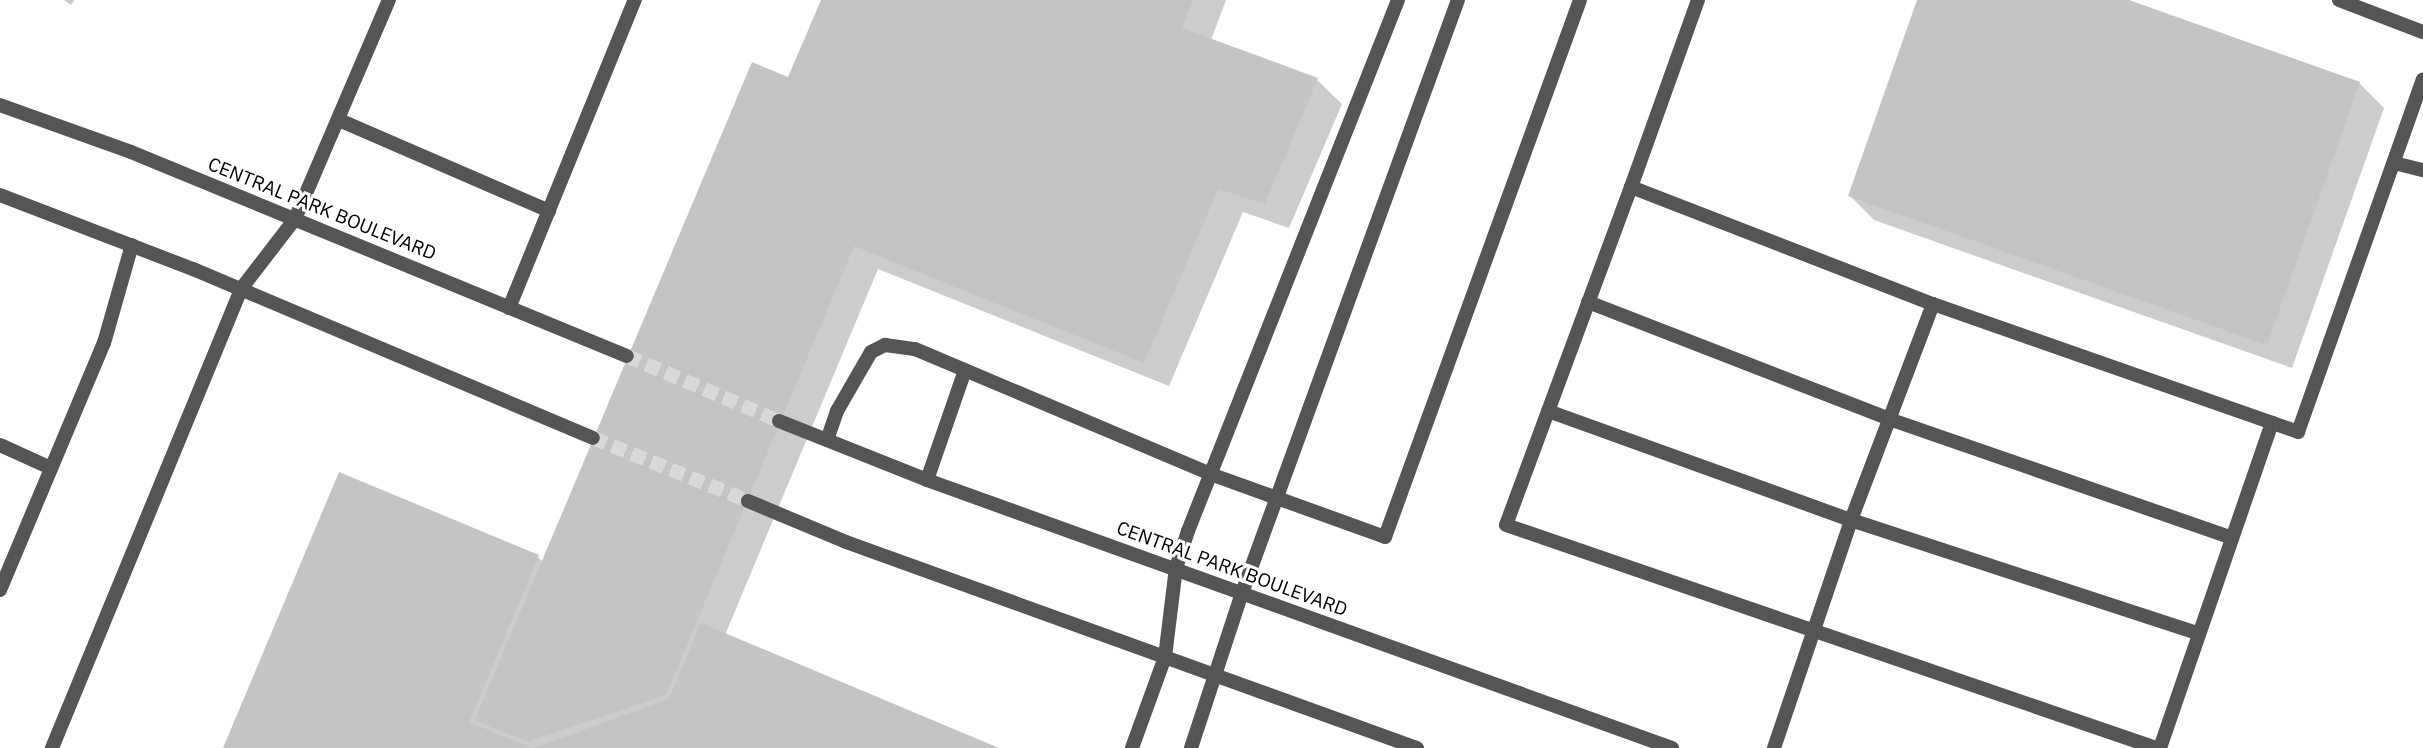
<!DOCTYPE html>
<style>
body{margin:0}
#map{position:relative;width:2423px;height:748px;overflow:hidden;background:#fff;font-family:"IBM Plex Sans",sans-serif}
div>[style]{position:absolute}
.shadow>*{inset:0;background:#0003}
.building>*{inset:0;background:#c4c4c4}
.tertiary-tunnel>*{height:14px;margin-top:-7px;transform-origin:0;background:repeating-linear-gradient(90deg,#d9d9d9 0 14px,transparent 0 21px)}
.service>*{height:14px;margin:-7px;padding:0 7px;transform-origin:7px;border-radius:7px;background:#555}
.tertiary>*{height:14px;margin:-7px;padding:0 7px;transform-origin:7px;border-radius:7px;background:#555}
span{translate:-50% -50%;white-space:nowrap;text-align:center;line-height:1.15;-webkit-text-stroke:6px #fff;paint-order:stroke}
.street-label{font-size:19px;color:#000}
</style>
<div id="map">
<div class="shadow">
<i style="clip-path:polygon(64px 0,75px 0,71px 5px)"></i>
<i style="clip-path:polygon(823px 0,1226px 0,1211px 40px,1317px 80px,1342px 104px,1289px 228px,1243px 212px,1169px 386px,878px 269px,725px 635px,995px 748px,225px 748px,538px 557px,543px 562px,789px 80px)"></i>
<i style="clip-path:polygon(1919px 0,2124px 0,2359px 83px,2384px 108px,2292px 368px,1874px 220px,1850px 196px)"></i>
</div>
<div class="building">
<i style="clip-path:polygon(821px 0,1193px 0,1182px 28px,1318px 78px,1265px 204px,1218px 189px,1144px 363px,854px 246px,666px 695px,527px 742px,475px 720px,752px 62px,788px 77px)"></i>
<i style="clip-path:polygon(1917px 0,2129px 0,2360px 82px,2267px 345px,1848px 196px)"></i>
<i style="clip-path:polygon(339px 472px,539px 555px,469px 722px,532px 748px,223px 748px)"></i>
<i style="clip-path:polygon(701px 623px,999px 748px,534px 748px,669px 699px)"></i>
</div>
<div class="tertiary-tunnel">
<i style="left:627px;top:356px;width:165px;rotate:23.2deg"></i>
<i style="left:593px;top:438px;width:167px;rotate:22.1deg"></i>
</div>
<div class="service">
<i style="left:1698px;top:0;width:199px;rotate:109.7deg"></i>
<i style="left:1631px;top:187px;width:324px;rotate:21.2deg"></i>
<i style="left:2339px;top:0;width:90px;rotate:20.9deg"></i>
<i style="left:339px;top:120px;width:229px;rotate:23.4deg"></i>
<i style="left:2394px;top:163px;width:30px;rotate:14deg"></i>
<i style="left:1631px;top:187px;width:360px;rotate:110.3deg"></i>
<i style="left:1506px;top:525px;width:687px;rotate:18.94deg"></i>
<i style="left:1588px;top:302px;width:323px;rotate:21.2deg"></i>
<i style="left:1889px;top:419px;width:363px;rotate:19.1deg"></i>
<i style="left:509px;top:308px;width:333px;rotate:-67.8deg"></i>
<i style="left:1548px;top:411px;width:322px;rotate:19.8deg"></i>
<i style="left:1851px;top:520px;width:366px;rotate:18.1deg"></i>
<i style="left:827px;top:440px;width:31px;rotate:-71deg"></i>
<i style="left:837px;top:411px;width:68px;rotate:-60deg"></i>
<i style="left:871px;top:352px;width:16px;rotate:-27deg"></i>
<i style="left:885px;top:345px;width:30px;rotate:8deg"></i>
<i style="left:915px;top:349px;width:324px;rotate:22.9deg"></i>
<i style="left:1213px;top:475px;width:183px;rotate:19.8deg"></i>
<i style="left:1385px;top:537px;width:571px;rotate:-70.04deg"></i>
<i style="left:0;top:445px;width:56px;rotate:24.3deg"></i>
<i style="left:927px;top:480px;width:116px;rotate:-70.9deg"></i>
<i style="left:0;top:590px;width:268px;rotate:-67.2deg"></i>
<i style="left:104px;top:343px;width:102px;rotate:-74.1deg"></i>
<i style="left:52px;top:748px;width:496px;rotate:-67.6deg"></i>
<i style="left:241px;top:289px;width:88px;rotate:-52.4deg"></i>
<i style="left:295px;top:219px;width:238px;rotate:-66.8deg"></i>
<i style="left:1132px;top:748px;width:97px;rotate:-70.1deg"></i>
<i style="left:1165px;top:657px;width:90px;rotate:-83deg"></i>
<i style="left:1176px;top:568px;width:39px;rotate:-72deg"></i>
<i style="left:1188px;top:531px;width:571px;rotate:-68.42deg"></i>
<i style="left:1191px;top:748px;width:163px;rotate:-71.8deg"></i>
<i style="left:1242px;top:593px;width:631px;rotate:-69.99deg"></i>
<i style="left:1774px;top:748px;width:241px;rotate:-71.3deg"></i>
<i style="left:1851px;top:520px;width:231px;rotate:-69.2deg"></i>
<i style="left:1933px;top:304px;width:387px;rotate:19.3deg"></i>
<i style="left:2298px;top:432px;width:374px;rotate:-70.5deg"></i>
<i style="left:2160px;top:748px;width:344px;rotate:-71deg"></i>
</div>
<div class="tertiary">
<i style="left:0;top:105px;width:139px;rotate:19.7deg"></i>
<i style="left:131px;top:152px;width:536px;rotate:22.36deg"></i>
<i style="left:0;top:195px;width:207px;rotate:21deg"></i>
<i style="left:193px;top:269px;width:434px;rotate:22.9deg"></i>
<i style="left:779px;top:421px;width:159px;rotate:21.7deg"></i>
<i style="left:927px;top:480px;width:792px;rotate:19.79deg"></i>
<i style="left:748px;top:501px;width:106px;rotate:22.7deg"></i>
<i style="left:846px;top:542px;width:607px;rotate:19.84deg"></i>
</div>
<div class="street-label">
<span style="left:322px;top:209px;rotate:22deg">CENTRAL PARK BOULEVARD</span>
<span style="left:1232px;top:569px;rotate:20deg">CENTRAL PARK BOULEVARD</span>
</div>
</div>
